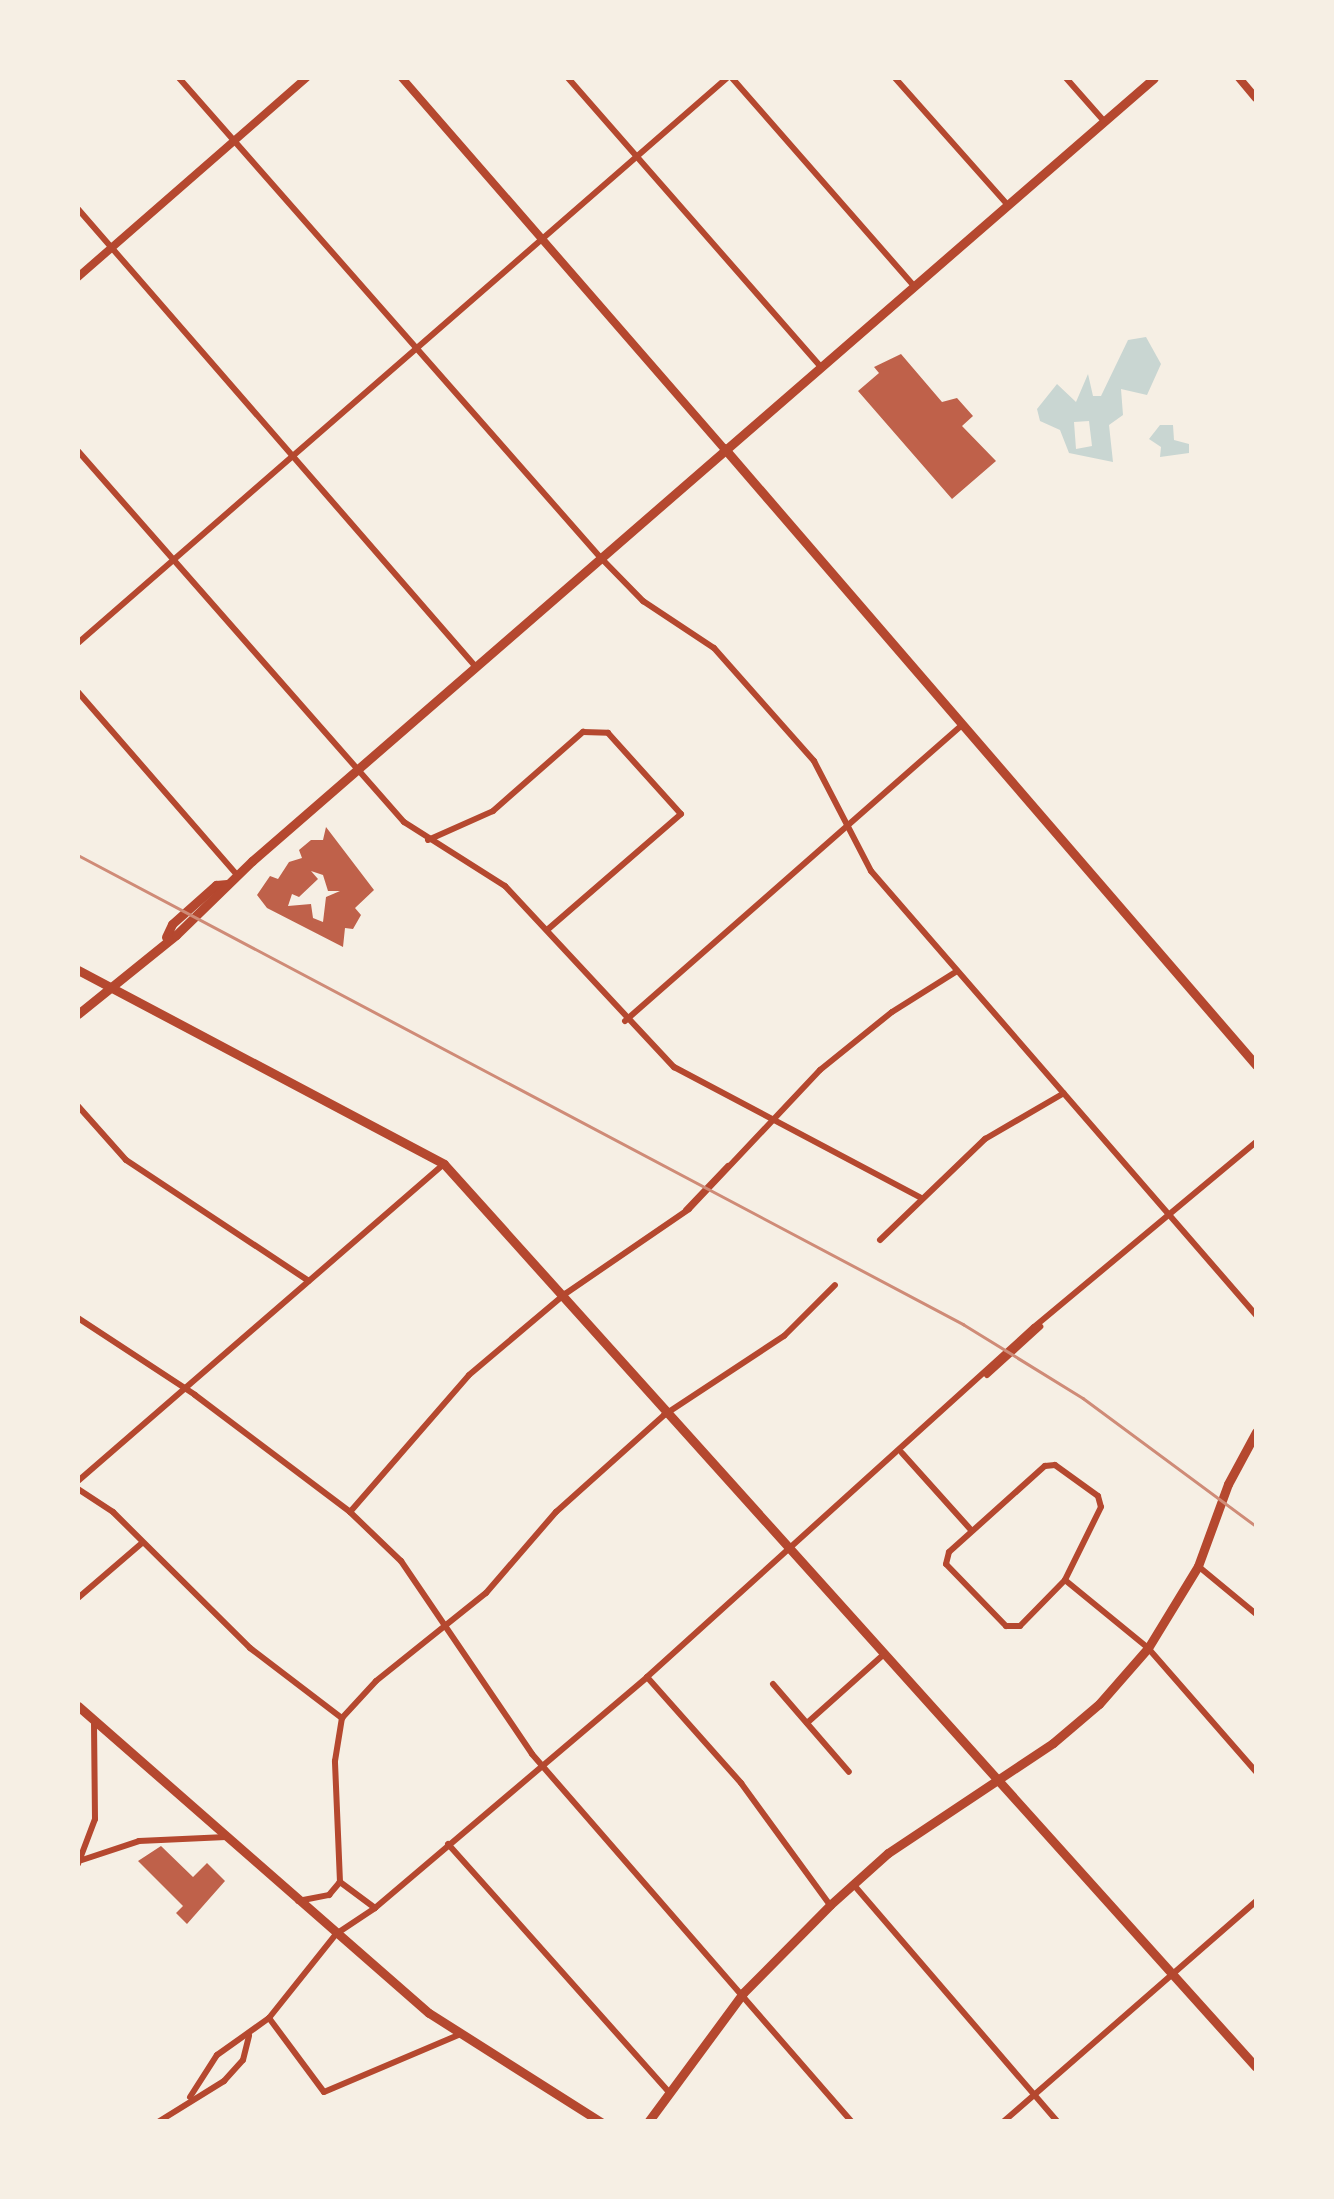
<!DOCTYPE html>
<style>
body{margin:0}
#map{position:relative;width:1334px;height:2199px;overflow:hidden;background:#f6efe4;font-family:Spectral,serif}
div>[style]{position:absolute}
.water>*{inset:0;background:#c9d6d2}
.building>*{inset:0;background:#bf614a}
.minor>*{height:6px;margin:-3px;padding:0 3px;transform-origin:3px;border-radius:3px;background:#b5482f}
.tertiary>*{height:8px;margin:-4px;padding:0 4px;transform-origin:4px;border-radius:4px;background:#b5482f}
.secondary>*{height:9px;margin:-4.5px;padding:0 4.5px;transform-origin:4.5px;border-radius:4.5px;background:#b5482f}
.primary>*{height:9px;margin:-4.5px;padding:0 4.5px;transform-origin:4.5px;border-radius:4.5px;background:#b5482f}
.rail>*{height:2.5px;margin:-1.25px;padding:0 1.25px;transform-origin:1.25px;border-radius:1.25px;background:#cf8b77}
span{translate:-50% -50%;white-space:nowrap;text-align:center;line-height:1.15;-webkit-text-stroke:8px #f6efe4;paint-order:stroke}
.frame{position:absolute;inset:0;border:80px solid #f6efe4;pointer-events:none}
</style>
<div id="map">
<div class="water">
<i style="clip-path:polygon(evenodd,1146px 337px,1161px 364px,1147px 395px,1121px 389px,1123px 415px,1109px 425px,1113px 462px,1069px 453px,1060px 430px,1040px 421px,1037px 409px,1057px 384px,1076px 402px,1088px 374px,1093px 396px,1101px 396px,1128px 340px,1146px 337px,1089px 421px,1092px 446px,1076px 449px,1074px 422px,1089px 421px)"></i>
<i style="clip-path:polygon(1160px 425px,1173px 425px,1174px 440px,1189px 444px,1189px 453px,1160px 457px,1161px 447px,1149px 439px)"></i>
</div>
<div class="building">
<i style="clip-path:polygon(901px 354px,942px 402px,957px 398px,973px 416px,962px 426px,996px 461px,952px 499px,858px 391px,879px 373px,874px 367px)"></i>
<i style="clip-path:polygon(evenodd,326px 827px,374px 890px,355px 908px,361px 915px,353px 929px,345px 928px,343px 947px,267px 908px,257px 895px,270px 876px,278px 879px,289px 862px,302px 858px,299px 850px,311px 840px,323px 840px,326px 827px,311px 871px,323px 875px,328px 891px,340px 891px,326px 897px,323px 922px,313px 918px,311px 904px,288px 906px,292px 894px,299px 897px,318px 879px,311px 871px)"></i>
<i style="clip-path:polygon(161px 1846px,193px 1877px,207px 1863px,225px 1881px,187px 1924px,176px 1913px,183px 1906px,138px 1861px)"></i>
</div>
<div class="minor">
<i style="left:179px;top:78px;width:638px;rotate:48.69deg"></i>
<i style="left:600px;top:557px;width:62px;rotate:45.7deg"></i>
<i style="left:643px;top:601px;width:85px;rotate:33.5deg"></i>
<i style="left:714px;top:648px;width:151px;rotate:48.5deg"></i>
<i style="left:814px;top:761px;width:124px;rotate:62.6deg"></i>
<i style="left:871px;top:871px;width:588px;rotate:49.07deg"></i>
<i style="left:568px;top:78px;width:384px;rotate:48.8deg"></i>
<i style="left:732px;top:78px;width:276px;rotate:48.8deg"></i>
<i style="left:895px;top:78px;width:169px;rotate:48.4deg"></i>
<i style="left:1066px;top:78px;width:56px;rotate:48.6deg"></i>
<i style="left:78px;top:209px;width:607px;rotate:49.01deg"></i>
<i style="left:78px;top:451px;width:494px;rotate:48.7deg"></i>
<i style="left:404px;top:822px;width:120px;rotate:32.4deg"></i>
<i style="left:505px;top:886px;width:248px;rotate:47deg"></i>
<i style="left:674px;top:1067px;width:278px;rotate:27.9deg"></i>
<i style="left:78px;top:643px;width:860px;rotate:-41.04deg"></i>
<i style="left:78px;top:692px;width:242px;rotate:49deg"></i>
<i style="left:428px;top:840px;width:71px;rotate:-24deg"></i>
<i style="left:493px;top:811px;width:120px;rotate:-41.3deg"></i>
<i style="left:583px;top:732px;width:25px;rotate:2deg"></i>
<i style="left:608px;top:733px;width:109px;rotate:48deg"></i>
<i style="left:681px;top:814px;width:177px;rotate:139.1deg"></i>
<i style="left:625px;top:1021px;width:449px;rotate:-41.3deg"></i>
<i style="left:78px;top:1106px;width:72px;rotate:48.4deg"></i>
<i style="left:126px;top:1160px;width:219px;rotate:33.5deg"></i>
<i style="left:686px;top:1210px;width:61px;rotate:-46.3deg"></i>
<i style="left:880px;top:1240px;width:146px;rotate:-43.9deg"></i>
<i style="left:985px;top:1139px;width:91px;rotate:-30.2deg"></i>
<i style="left:78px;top:1318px;width:140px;rotate:33.3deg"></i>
<i style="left:195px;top:1395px;width:194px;rotate:37deg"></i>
<i style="left:350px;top:1512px;width:71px;rotate:43.9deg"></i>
<i style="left:401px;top:1561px;width:233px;rotate:55.8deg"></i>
<i style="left:532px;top:1754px;width:488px;rotate:49deg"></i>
<i style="left:987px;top:1375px;width:72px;rotate:-42.2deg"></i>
<i style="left:902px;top:1453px;width:103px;rotate:48.1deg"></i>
<i style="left:1055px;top:1465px;width:53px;rotate:35.8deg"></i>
<i style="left:1098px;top:1496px;width:11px;rotate:75deg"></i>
<i style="left:1101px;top:1507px;width:81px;rotate:116.3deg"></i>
<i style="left:1065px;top:1580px;width:64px;rotate:134.4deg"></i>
<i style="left:1020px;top:1626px;width:14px;rotate:180deg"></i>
<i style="left:1006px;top:1626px;width:86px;rotate:-134.1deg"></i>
<i style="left:946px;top:1564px;width:12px;rotate:-76deg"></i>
<i style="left:949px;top:1552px;width:129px;rotate:-41.9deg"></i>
<i style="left:1045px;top:1466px;width:10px;rotate:-6deg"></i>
<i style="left:78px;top:1481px;width:484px;rotate:-40.9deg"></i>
<i style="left:78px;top:1489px;width:42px;rotate:33.3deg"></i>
<i style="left:113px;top:1512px;width:193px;rotate:44.8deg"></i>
<i style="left:250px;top:1648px;width:116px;rotate:37.3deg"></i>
<i style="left:350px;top:1512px;width:181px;rotate:-49deg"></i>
<i style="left:469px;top:1375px;width:126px;rotate:-40.2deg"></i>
<i style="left:565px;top:1294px;width:150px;rotate:-34.4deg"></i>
<i style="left:689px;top:1209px;width:191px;rotate:-46.7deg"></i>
<i style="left:820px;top:1070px;width:92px;rotate:-38.9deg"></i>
<i style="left:892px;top:1012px;width:77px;rotate:-32.2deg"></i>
<i style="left:1198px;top:1566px;width:75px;rotate:39.6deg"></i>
<i style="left:1065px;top:1580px;width:107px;rotate:39.3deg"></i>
<i style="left:1148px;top:1648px;width:164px;rotate:48.9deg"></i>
<i style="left:78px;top:1598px;width:84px;rotate:-40.7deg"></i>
<i style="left:647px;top:1677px;width:142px;rotate:48.4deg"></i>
<i style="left:741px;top:1783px;width:151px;rotate:53.9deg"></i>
<i style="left:773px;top:1684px;width:116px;rotate:49.2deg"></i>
<i style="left:807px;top:1723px;width:102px;rotate:-41.8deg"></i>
<i style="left:448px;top:1844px;width:332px;rotate:48.3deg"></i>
<i style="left:82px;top:1860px;width:60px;rotate:-18.4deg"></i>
<i style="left:139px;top:1841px;width:87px;rotate:-2.6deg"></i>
<i style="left:78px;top:1864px;width:48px;rotate:-69.3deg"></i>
<i style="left:95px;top:1819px;width:97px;rotate:-90.6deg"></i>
<i style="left:853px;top:1884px;width:314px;rotate:49.3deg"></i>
<i style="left:298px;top:1901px;width:32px;rotate:-11deg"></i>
<i style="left:329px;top:1895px;width:17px;rotate:-50deg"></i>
<i style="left:375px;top:1908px;width:44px;rotate:-143.4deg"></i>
<i style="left:340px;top:1882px;width:121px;rotate:-92.4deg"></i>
<i style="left:335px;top:1761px;width:44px;rotate:-80.8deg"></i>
<i style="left:342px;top:1718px;width:50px;rotate:-47.4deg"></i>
<i style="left:376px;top:1681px;width:141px;rotate:-38.7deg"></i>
<i style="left:486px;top:1593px;width:107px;rotate:-49.2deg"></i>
<i style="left:556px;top:1512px;width:145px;rotate:-41.9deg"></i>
<i style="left:664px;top:1415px;width:144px;rotate:-33.4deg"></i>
<i style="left:784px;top:1336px;width:72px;rotate:-45deg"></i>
<i style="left:269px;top:2018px;width:92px;rotate:53.4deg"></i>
<i style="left:324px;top:2092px;width:146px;rotate:-23deg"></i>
<i style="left:190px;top:2097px;width:50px;rotate:-57.3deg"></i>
<i style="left:217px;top:2055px;width:64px;rotate:-35.4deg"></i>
<i style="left:269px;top:2018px;width:107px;rotate:-51.4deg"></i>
<i style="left:336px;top:1934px;width:47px;rotate:-33.7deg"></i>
<i style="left:375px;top:1908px;width:357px;rotate:-40.3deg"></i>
<i style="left:647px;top:1677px;width:522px;rotate:-42.13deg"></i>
<i style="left:1034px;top:1327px;width:289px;rotate:-39.8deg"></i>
<i style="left:158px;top:2122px;width:78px;rotate:-31.8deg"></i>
<i style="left:224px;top:2081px;width:28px;rotate:-48deg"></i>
<i style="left:243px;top:2060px;width:25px;rotate:-76deg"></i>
<i style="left:1003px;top:2122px;width:336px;rotate:-41.1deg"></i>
</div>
<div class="tertiary">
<i style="left:402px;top:78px;width:490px;rotate:49deg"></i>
<i style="left:1239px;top:78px;width:26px;rotate:50deg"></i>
<i style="left:78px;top:277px;width:303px;rotate:-41.1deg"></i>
</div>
<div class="secondary">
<i style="left:724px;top:448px;width:815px;rotate:49.23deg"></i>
<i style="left:166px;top:937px;width:14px;rotate:-65deg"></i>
<i style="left:172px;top:924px;width:59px;rotate:-41.6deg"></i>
<i style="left:216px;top:885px;width:11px;rotate:-5deg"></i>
<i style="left:78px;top:970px;width:414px;rotate:27.9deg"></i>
<i style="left:444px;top:1164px;width:1214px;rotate:48.04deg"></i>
<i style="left:78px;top:1014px;width:126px;rotate:-38.9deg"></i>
<i style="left:176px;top:935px;width:106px;rotate:-44.2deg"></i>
<i style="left:252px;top:861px;width:1194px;rotate:-40.96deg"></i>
<i style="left:648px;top:2122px;width:160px;rotate:-53.6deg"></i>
<i style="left:743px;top:1993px;width:124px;rotate:-45.3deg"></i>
<i style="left:830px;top:1905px;width:78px;rotate:-41.9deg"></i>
<i style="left:888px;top:1853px;width:198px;rotate:-33.7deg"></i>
<i style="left:1053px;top:1743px;width:60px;rotate:-40.3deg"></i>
<i style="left:1099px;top:1704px;width:74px;rotate:-48.8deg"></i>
<i style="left:1148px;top:1648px;width:96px;rotate:-58.6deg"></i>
<i style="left:1198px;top:1566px;width:87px;rotate:-69.9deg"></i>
<i style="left:1228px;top:1484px;width:59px;rotate:-61.7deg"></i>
</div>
<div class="primary">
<i style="left:78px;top:1706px;width:466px;rotate:41.2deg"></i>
<i style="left:429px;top:2013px;width:204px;rotate:32.4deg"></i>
</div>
<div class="rail">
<i style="left:78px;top:855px;width:1002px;rotate:27.92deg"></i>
<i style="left:963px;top:1324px;width:141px;rotate:31.7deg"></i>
<i style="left:1083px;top:1398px;width:215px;rotate:36.5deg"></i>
</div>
<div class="frame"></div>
</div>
